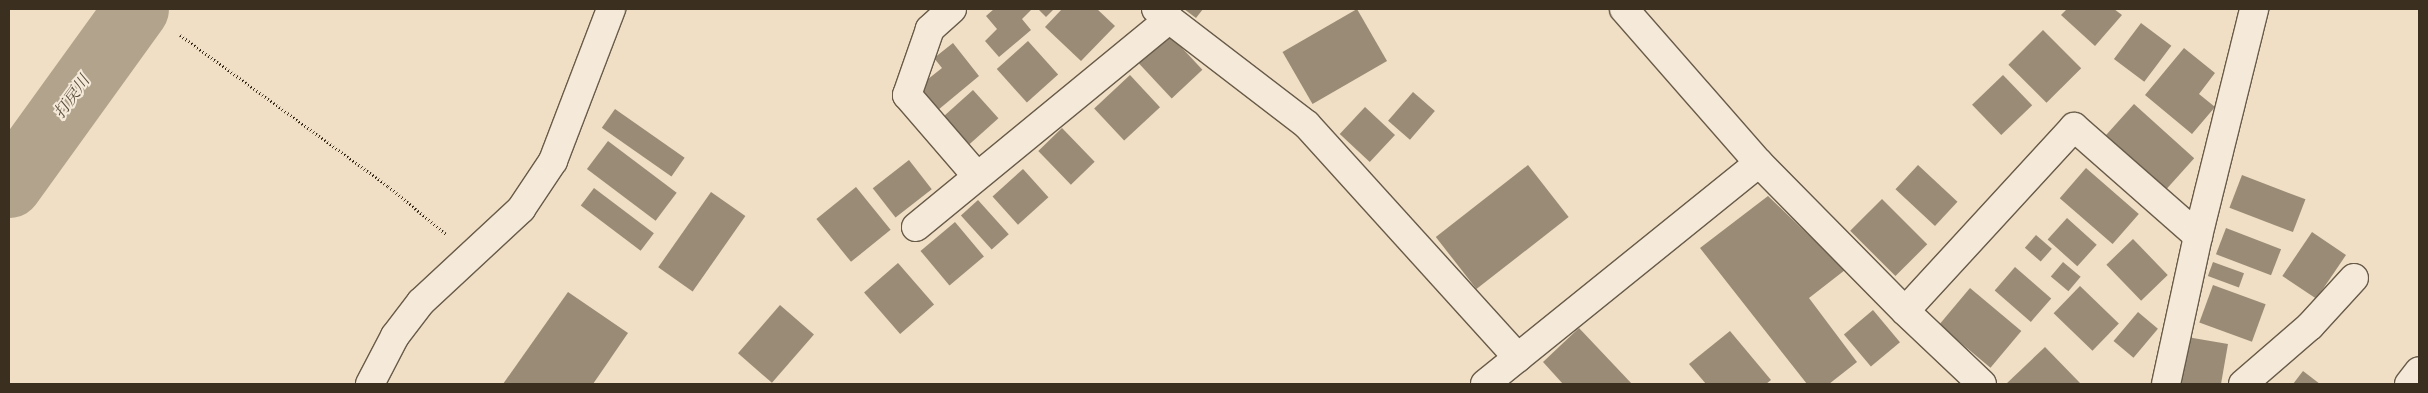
<!DOCTYPE html>
<meta charset="utf-8">
<style>
body{margin:0}
#map{position:relative;width:2428px;height:393px;overflow:hidden;background:#f0dfc5;font-family:Cardo,"Noto Serif JP",serif}
div>[style]{position:absolute}
.river>*{height:65px;margin:-32.5px;padding:0 32.5px;transform-origin:32.5px;border-radius:32.5px;background:#b2a38d}
.building>*{inset:0;background:#998b76;transform-origin:0 0}
.path>*{height:3px;margin-top:-1.5px;transform-origin:0;background:repeating-linear-gradient(90deg,#3b2f20 0 1px,transparent 0 3.5px)}
.roads{filter:drop-shadow(1px 0 #685b49) drop-shadow(-1px 0 #685b49) drop-shadow(0 1px #685b49) drop-shadow(0 -1px #685b49)}
.minor>*{height:28px;margin:-14px;padding:0 14px;transform-origin:14px;border-radius:14px;background:#f5ead9}
span{translate:-50% -50%;white-space:nowrap;text-align:center;line-height:1.15;-webkit-text-stroke:4px #f5ead9;paint-order:stroke}
.water-label{font-size:16px;color:#594c3b;font-style:italic}
.frame{position:absolute;inset:0;border:10px solid #3b2f20;pointer-events:none}
</style>
<div id="map">
<div class="river">
<i style="left:9px;top:185px;width:217px;rotate:-54.2deg"></i>
</div>
<div class="building">
<i style="clip-path:polygon(994px 9px,1032px 9px,1022px 19px,1031px 30px,999px 57px,985px 41px,997px 29px,986px 16px)"></i>
<i style="clip-path:polygon(1038px 9px,1054px 9px,1046px 17px)"></i>
<i style="clip-path:polygon(1062px 9px,1097px 9px,1115px 26px,1081px 61px,1045px 27px)"></i>
<i style="clip-path:polygon(1184px 9px,1203px 9px,1196px 18px)"></i>
<i style="left:1357px;top:9px;width:60px;height:86px;rotate:60deg"></i>
<i style="clip-path:polygon(2067px 9px,2114px 9px,2122px 15px,2095px 46px,2061px 15px)"></i>
<i style="left:2141px;top:23px;width:38px;height:45px;rotate:37deg"></i>
<i style="left:2043px;top:30px;width:54px;height:49px;rotate:45deg"></i>
<i style="left:1169px;top:34px;width:49px;height:42px;rotate:47deg"></i>
<i style="left:1028px;top:41px;width:45px;height:42px;rotate:48deg"></i>
<i style="clip-path:polygon(953px 43px,979px 76px,938px 110px,918px 87px,942px 68px,934px 58px)"></i>
<i style="clip-path:polygon(2184px 48px,2215px 73px,2199px 94px,2215px 107px,2192px 134px,2145px 95px)"></i>
<i style="left:1130px;top:75px;width:44px;height:49px;rotate:47deg"></i>
<i style="left:2003px;top:75px;width:42px;height:43px;rotate:46deg"></i>
<i style="left:973px;top:90px;width:38px;height:39px;rotate:48deg"></i>
<i style="left:1413px;top:92px;width:29px;height:38px;rotate:41deg"></i>
<i style="left:2134px;top:104px;width:81px;height:44px;rotate:42deg"></i>
<i style="left:1365px;top:107px;width:41px;height:37px;rotate:43deg"></i>
<i style="left:615px;top:109px;width:85px;height:23px;rotate:35deg"></i>
<i style="left:1062px;top:128px;width:47px;height:33px;rotate:46deg"></i>
<i style="left:608px;top:141px;width:86px;height:35px;rotate:37deg"></i>
<i style="left:909px;top:160px;width:37px;height:46px;rotate:52deg"></i>
<i style="left:1528px;top:165px;width:66px;height:117px;rotate:52deg"></i>
<i style="left:1918px;top:165px;width:54px;height:33px;rotate:43deg"></i>
<i style="left:2086px;top:168px;width:70px;height:40px;rotate:41deg"></i>
<i style="left:1023px;top:169px;width:38px;height:41px;rotate:48deg"></i>
<i style="left:2242px;top:175px;width:68px;height:35px;rotate:21deg"></i>
<i style="left:856px;top:187px;width:55px;height:51px;rotate:51deg"></i>
<i style="left:594px;top:188px;width:75px;height:22px;rotate:37deg"></i>
<i style="left:711px;top:192px;width:42px;height:92px;rotate:35deg"></i>
<i style="clip-path:polygon(1768px 196px,1845px 270px,1809px 298px,1857px 362px,1829px 384px,1807px 384px,1700px 248px)"></i>
<i style="left:1882px;top:199px;width:64px;height:45px;rotate:45deg"></i>
<i style="left:978px;top:200px;width:46px;height:23px;rotate:48deg"></i>
<i style="left:2067px;top:218px;width:40px;height:29px;rotate:42deg"></i>
<i style="left:955px;top:222px;width:45px;height:45px;rotate:50deg"></i>
<i style="left:2226px;top:228px;width:59px;height:28px;rotate:21deg"></i>
<i style="left:2312px;top:232px;width:41px;height:53px;rotate:34deg"></i>
<i style="left:2036px;top:235px;width:21px;height:17px;rotate:41deg"></i>
<i style="left:2133px;top:239px;width:50px;height:37px;rotate:46deg"></i>
<i style="left:2063px;top:262px;width:23px;height:19px;rotate:40deg"></i>
<i style="left:2213px;top:262px;width:33px;height:15px;rotate:20deg"></i>
<i style="left:898px;top:263px;width:55px;height:45px;rotate:49deg"></i>
<i style="left:2015px;top:267px;width:48px;height:31px;rotate:41deg"></i>
<i style="left:2213px;top:285px;width:56px;height:40px;rotate:20deg"></i>
<i style="left:2080px;top:286px;width:54px;height:38px;rotate:44deg"></i>
<i style="left:1970px;top:288px;width:67px;height:48px;rotate:40deg"></i>
<i style="clip-path:polygon(568px 292px,628px 333px,593px 384px,503px 384px)"></i>
<i style="left:780px;top:305px;width:45px;height:64px;rotate:41deg"></i>
<i style="left:1873px;top:310px;width:42px;height:38px;rotate:50deg"></i>
<i style="left:2138px;top:312px;width:26px;height:38px;rotate:40deg"></i>
<i style="clip-path:polygon(1579px 328px,1632px 384px,1563px 384px,1543px 362px)"></i>
<i style="clip-path:polygon(1730px 331px,1771px 380px,1766px 384px,1706px 384px,1689px 364px)"></i>
<i style="clip-path:polygon(2187px 337px,2228px 344px,2221px 384px,2179px 384px)"></i>
<i style="clip-path:polygon(2045px 347px,2081px 384px,2006px 384px)"></i>
<i style="clip-path:polygon(2303px 371px,2320px 384px,2293px 384px)"></i>
</div>
<div class="path">
<i style="left:180px;top:35px;width:257px;rotate:36deg"></i>
<i style="left:388px;top:186px;width:75px;rotate:39.6deg"></i>
</div>
<div class="roads">
<div class="minor">
<i style="left:952px;top:9px;width:30px;rotate:138deg"></i>
<i style="left:930px;top:29px;width:70px;rotate:109.2deg"></i>
<i style="left:907px;top:95px;width:107px;rotate:49.2deg"></i>
<i style="left:1156px;top:9px;width:190px;rotate:37.5deg"></i>
<i style="left:1307px;top:125px;width:314px;rotate:47.8deg"></i>
<i style="left:1624px;top:9px;width:205px;rotate:48.8deg"></i>
<i style="left:1759px;top:163px;width:208px;rotate:45.4deg"></i>
<i style="left:1905px;top:311px;width:106px;rotate:43.5deg"></i>
<i style="left:916px;top:227px;width:328px;rotate:-39.4deg"></i>
<i style="left:1905px;top:311px;width:250px;rotate:-47.4deg"></i>
<i style="left:2074px;top:127px;width:165px;rotate:41.3deg"></i>
<i style="left:370px;top:384px;width:54px;rotate:-62.5deg"></i>
<i style="left:395px;top:336px;width:43px;rotate:-52.6deg"></i>
<i style="left:421px;top:302px;width:137px;rotate:-42.9deg"></i>
<i style="left:521px;top:209px;width:58px;rotate:-56.3deg"></i>
<i style="left:553px;top:161px;width:163px;rotate:-69.1deg"></i>
<i style="left:1485px;top:384px;width:352px;rotate:-38.9deg"></i>
<i style="left:2166px;top:384px;width:151px;rotate:-77.8deg"></i>
<i style="left:2198px;top:236px;width:234px;rotate:-76.1deg"></i>
<i style="left:2243px;top:384px;width:89px;rotate:-40.9deg"></i>
<i style="left:2310px;top:326px;width:65px;rotate:-47.5deg"></i>
<i style="left:2409px;top:384px;width:16px;rotate:-52deg"></i>
</div>
</div>
<div class="water-label">
<span style="left:72px;top:97px;rotate:-54deg">打戻川</span>
</div>
<div class="frame"></div>
</div>
